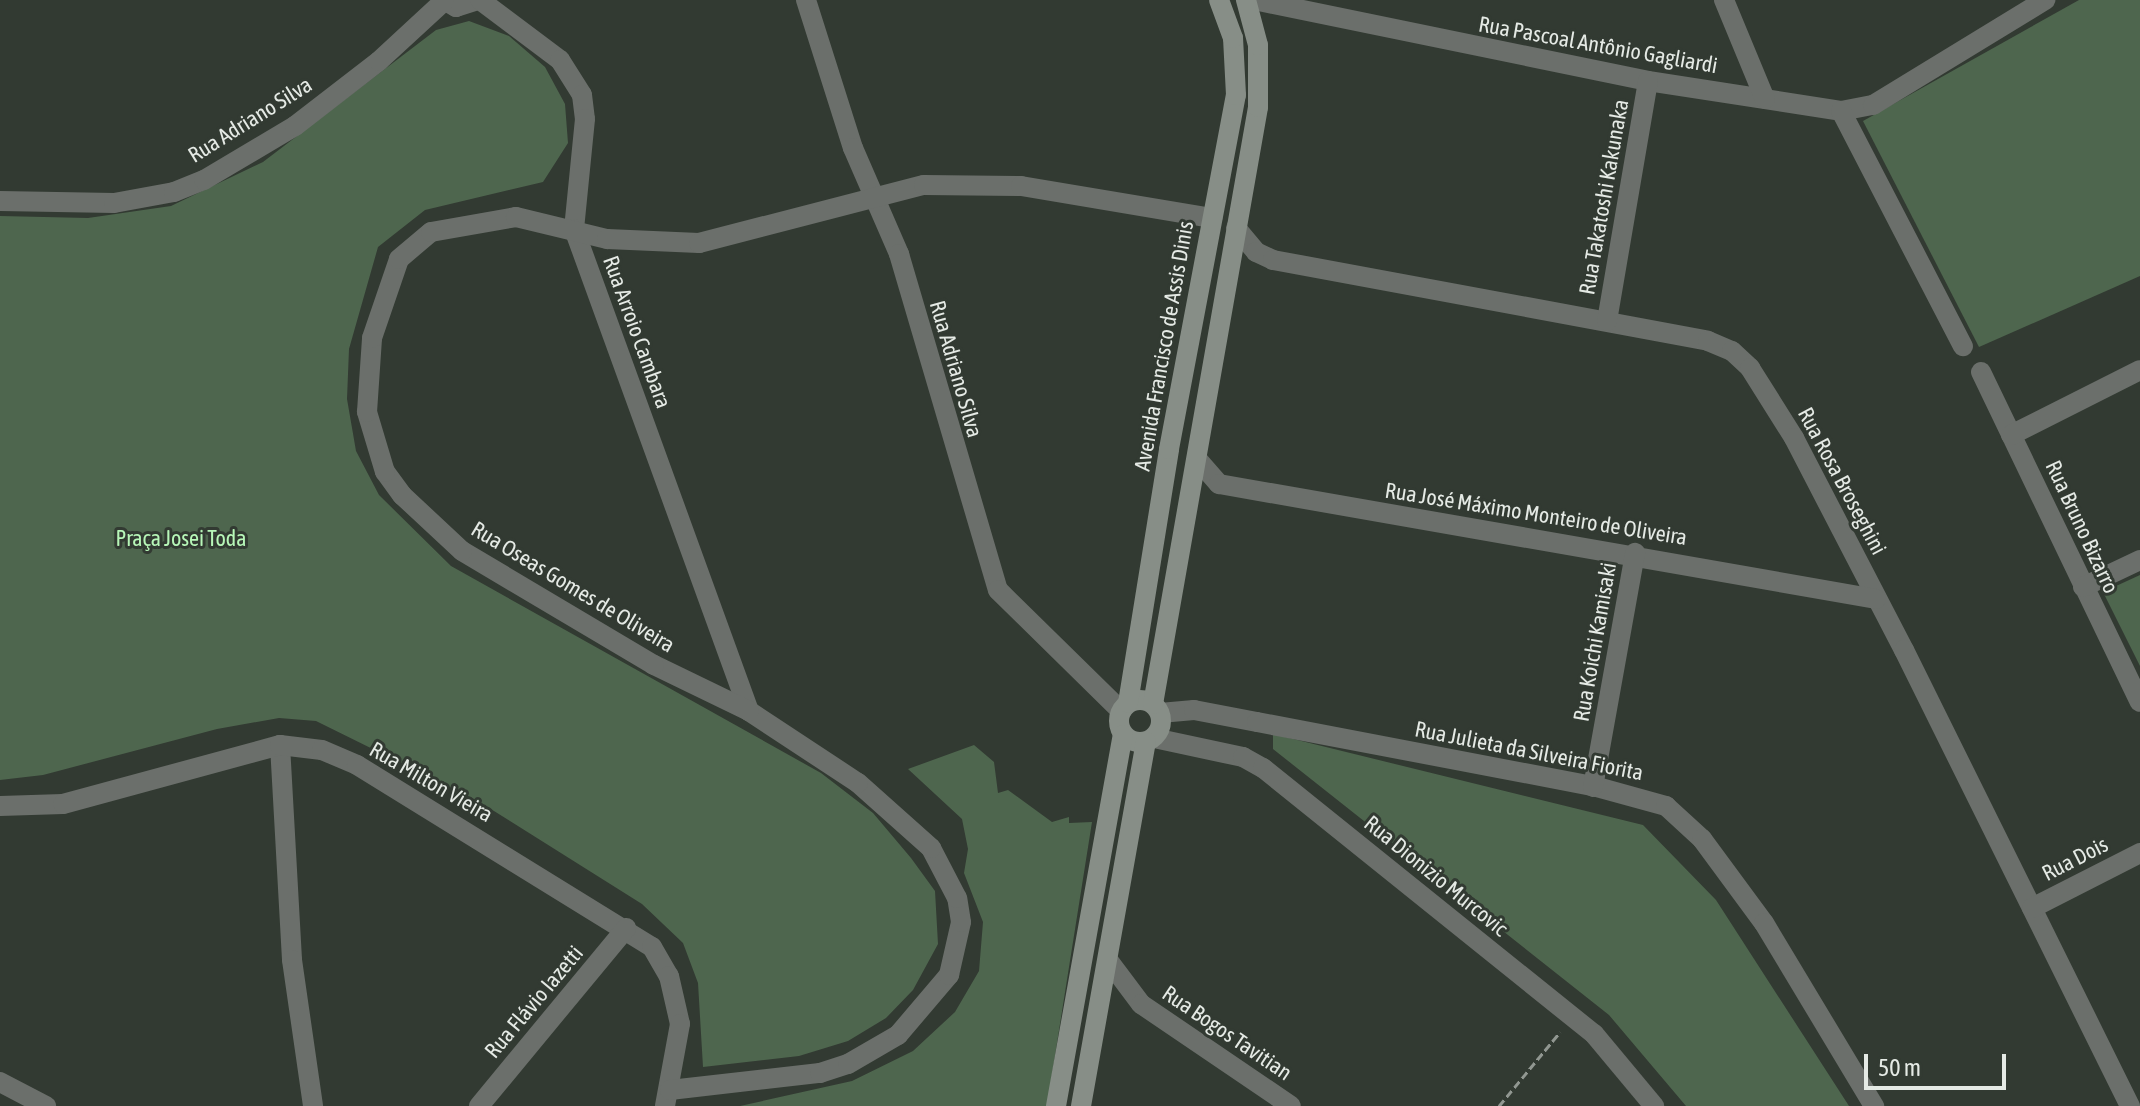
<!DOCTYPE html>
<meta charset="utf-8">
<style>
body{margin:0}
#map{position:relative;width:2140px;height:1106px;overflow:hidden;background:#323a32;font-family:"Asap Condensed",sans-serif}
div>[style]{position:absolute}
.green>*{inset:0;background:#4e664e}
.path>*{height:3px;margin-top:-1.5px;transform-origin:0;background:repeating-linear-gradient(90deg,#919791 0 8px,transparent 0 12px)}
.minor>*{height:20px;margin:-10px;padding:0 10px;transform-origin:10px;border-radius:10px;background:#6b6f6b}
.secondary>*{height:20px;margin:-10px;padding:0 10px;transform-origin:10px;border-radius:10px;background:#878e87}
.secondary>.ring{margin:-10px;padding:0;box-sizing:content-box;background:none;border:20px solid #878e87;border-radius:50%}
span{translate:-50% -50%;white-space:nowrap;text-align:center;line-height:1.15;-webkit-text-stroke:6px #323a32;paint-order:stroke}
.street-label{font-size:22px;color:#e5eae5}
.park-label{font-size:22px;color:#b7f7b8}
.scale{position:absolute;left:1864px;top:1054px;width:142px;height:36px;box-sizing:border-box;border:4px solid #e5eae5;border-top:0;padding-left:10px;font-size:24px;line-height:28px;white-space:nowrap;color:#e5eae5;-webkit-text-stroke:6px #323a32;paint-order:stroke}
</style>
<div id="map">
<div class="green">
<i style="clip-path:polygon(2079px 0,2140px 0,2140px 276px,1979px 347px,1863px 121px)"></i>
<i style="clip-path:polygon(469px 21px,509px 36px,545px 67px,565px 104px,568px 143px,543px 182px,425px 210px,378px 247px,349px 349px,347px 399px,356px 451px,379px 495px,451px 566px,821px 773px,873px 813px,911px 858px,935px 891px,938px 944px,913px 990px,886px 1018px,848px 1041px,799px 1056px,703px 1067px,698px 983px,683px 943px,642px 904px,478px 801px,316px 721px,279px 718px,217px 729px,43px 775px,0 780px,0 216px,88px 218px,171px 206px,263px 162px,436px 30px)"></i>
<i style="clip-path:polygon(2140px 575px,2140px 666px,2103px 592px)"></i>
<i style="clip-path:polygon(1273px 734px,1643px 825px,1716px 900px,1849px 1106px,1686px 1106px,1609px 1015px,1273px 749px)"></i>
<i style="clip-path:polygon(974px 745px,994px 762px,998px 793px,1008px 790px,1052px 822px,1069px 817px,1069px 823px,1092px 822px,1047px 1106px,740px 1106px,852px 1081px,913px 1051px,955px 1012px,979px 971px,983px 922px,964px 873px,968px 849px,962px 819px,908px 769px)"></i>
</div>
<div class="path">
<i style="left:1499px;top:1106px;width:96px;rotate:-50.5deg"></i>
</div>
<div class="minor">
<i style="left:444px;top:0;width:14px;rotate:30deg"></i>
<i style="left:456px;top:7px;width:23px;rotate:-18deg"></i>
<i style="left:480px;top:0;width:100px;rotate:36.9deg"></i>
<i style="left:560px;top:60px;width:41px;rotate:57.8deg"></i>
<i style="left:582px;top:95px;width:24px;rotate:83deg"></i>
<i style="left:585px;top:119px;width:111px;rotate:95.7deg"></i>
<i style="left:574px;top:229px;width:513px;rotate:70.05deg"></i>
<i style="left:806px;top:0;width:155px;rotate:72.4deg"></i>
<i style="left:853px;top:148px;width:116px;rotate:66.5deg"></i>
<i style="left:899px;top:254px;width:350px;rotate:73.6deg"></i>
<i style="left:998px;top:590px;width:173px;rotate:44.5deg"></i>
<i style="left:1254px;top:0;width:402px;rotate:11.6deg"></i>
<i style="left:1648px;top:81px;width:195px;rotate:8.8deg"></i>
<i style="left:1841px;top:111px;width:33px;rotate:-11deg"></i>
<i style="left:1873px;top:105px;width:202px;rotate:-31.4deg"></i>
<i style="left:1724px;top:0;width:107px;rotate:67.5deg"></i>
<i style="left:1841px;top:111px;width:265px;rotate:62.6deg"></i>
<i style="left:0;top:201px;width:114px;rotate:1deg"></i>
<i style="left:114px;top:203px;width:61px;rotate:-10.4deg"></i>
<i style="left:174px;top:192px;width:32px;rotate:-22deg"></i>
<i style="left:204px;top:180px;width:106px;rotate:-30.7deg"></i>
<i style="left:295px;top:126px;width:106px;rotate:-37.7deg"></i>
<i style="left:379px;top:61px;width:88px;rotate:-42.7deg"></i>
<i style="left:1236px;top:228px;width:31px;rotate:50deg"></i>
<i style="left:1256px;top:252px;width:19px;rotate:25deg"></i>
<i style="left:1273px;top:260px;width:442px;rotate:10.5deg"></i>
<i style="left:1708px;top:341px;width:26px;rotate:23deg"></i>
<i style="left:1732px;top:351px;width:25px;rotate:43deg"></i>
<i style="left:1750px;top:368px;width:83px;rotate:57.8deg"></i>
<i style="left:1794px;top:438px;width:239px;rotate:62.6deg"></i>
<i style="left:1904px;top:650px;width:509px;rotate:63.64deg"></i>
<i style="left:1607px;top:321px;width:243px;rotate:-80.3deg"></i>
<i style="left:1981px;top:372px;width:366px;rotate:64.3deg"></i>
<i style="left:2011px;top:435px;width:144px;rotate:-26.7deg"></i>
<i style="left:1198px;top:460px;width:32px;rotate:49deg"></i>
<i style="left:1219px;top:484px;width:667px;rotate:9.93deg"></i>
<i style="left:2083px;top:587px;width:63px;rotate:-25.3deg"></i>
<i style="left:1160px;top:713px;width:34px;rotate:-5deg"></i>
<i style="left:1194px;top:710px;width:64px;rotate:10.8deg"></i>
<i style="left:1257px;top:722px;width:346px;rotate:10.8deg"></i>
<i style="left:1597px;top:787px;width:72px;rotate:15.4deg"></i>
<i style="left:1666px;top:806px;width:49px;rotate:42.5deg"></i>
<i style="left:1702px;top:839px;width:104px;rotate:53.6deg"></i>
<i style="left:1764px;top:923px;width:214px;rotate:59deg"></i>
<i style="left:1154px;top:738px;width:91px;rotate:12.1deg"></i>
<i style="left:1243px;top:757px;width:23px;rotate:29deg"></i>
<i style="left:1263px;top:768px;width:425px;rotate:38.8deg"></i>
<i style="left:1594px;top:1034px;width:94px;rotate:50.2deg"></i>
<i style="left:280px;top:745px;width:215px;rotate:86.8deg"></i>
<i style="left:292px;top:960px;width:148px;rotate:81.8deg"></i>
<i style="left:1593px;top:787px;width:238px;rotate:-79.8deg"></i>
<i style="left:0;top:806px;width:63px;rotate:-1.8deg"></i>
<i style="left:63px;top:804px;width:225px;rotate:-15.2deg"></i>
<i style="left:280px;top:745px;width:42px;rotate:6.8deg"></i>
<i style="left:322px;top:750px;width:38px;rotate:23deg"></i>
<i style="left:357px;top:765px;width:347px;rotate:31.7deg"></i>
<i style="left:652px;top:947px;width:34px;rotate:60deg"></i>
<i style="left:669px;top:976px;width:49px;rotate:77.1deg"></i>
<i style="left:680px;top:1024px;width:83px;rotate:100.4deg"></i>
<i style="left:2032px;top:908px;width:121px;rotate:-27deg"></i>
<i style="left:1108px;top:960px;width:55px;rotate:53.1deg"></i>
<i style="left:1141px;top:1004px;width:181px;rotate:34.2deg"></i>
<i style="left:0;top:1082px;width:52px;rotate:27.6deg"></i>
<i style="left:670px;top:1090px;width:151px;rotate:-6.5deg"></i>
<i style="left:820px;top:1073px;width:29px;rotate:-18deg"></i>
<i style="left:848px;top:1064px;width:58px;rotate:-30.1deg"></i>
<i style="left:898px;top:1035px;width:79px;rotate:-49.6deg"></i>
<i style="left:949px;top:975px;width:54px;rotate:-77.2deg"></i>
<i style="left:961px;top:922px;width:24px;rotate:-99deg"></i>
<i style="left:957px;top:898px;width:56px;rotate:-117.5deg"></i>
<i style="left:931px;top:848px;width:98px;rotate:-138.3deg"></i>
<i style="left:858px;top:783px;width:131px;rotate:-146.6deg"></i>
<i style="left:749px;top:711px;width:106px;rotate:-154.2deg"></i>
<i style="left:654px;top:665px;width:223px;rotate:-149.3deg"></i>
<i style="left:462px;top:551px;width:82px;rotate:-137deg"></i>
<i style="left:402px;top:495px;width:29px;rotate:-126deg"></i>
<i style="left:385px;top:472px;width:63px;rotate:-106.7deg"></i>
<i style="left:367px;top:412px;width:74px;rotate:-86.1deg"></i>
<i style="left:372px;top:338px;width:83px;rotate:-71.1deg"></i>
<i style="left:399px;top:259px;width:42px;rotate:-40.2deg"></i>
<i style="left:431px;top:232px;width:86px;rotate:-10deg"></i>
<i style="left:516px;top:217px;width:94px;rotate:13.6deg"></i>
<i style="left:607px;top:239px;width:92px;rotate:2.5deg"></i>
<i style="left:699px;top:243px;width:232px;rotate:-14.5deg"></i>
<i style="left:924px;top:185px;width:97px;rotate:0.6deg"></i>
<i style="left:1021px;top:186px;width:194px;rotate:9.5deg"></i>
<i style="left:479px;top:1106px;width:231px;rotate:-50.4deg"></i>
</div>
<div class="secondary">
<i class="ring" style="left:1119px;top:700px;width:22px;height:22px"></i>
<i style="left:1128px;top:703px;width:257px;rotate:-80.8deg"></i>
<i style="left:1169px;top:449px;width:360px;rotate:-79.3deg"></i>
<i style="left:1236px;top:95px;width:57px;rotate:-93deg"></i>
<i style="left:1233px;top:38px;width:40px;rotate:-110.2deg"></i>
<i style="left:1153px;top:704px;width:606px;rotate:-80.02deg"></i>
<i style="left:1258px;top:107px;width:62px;rotate:-90deg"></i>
<i style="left:1258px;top:45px;width:47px;rotate:-104.9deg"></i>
<i style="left:1056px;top:1106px;width:377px;rotate:-79.8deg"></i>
<i style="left:1081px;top:1106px;width:370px;rotate:-79.9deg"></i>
</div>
<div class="street-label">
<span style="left:1598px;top:45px;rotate:10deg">Rua Pascoal Antônio Gagliardi</span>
<span style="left:250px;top:120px;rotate:-32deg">Rua Adriano Silva</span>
<span style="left:1604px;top:197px;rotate:-80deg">Rua Takatoshi Kakunaka</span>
<span style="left:637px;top:332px;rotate:70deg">Rua Arroio Cambara</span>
<span style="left:1164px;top:346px;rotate:-80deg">Avenida Francisco de Assis Dinis</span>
<span style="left:956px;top:369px;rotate:74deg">Rua Adriano Silva</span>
<span style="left:1842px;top:481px;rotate:62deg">Rua Rosa Broseghini</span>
<span style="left:1536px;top:514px;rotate:9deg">Rua José Máximo Monteiro de Oliveira</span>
<span style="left:2082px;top:527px;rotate:65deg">Rua Bruno Bizarro</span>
<span style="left:573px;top:587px;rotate:31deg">Rua Oseas Gomes de Oliveira</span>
<span style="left:1595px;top:642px;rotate:-80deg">Rua Koichi Kamisaki</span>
<span style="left:1529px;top:751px;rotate:11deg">Rua Julieta da Silveira Fiorita</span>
<span style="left:431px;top:782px;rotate:30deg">Rua Milton Vieira</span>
<span style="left:2075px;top:859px;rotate:-27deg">Rua Dois</span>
<span style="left:1436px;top:876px;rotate:39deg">Rua Dionizio Murcovic</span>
<span style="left:534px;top:1002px;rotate:-50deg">Rua Flávio Iazetti</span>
<span style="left:1227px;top:1033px;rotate:34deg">Rua Bogos Tavitian</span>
</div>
<div class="park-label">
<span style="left:181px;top:539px">Praça Josei Toda</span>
</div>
<div class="scale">50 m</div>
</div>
